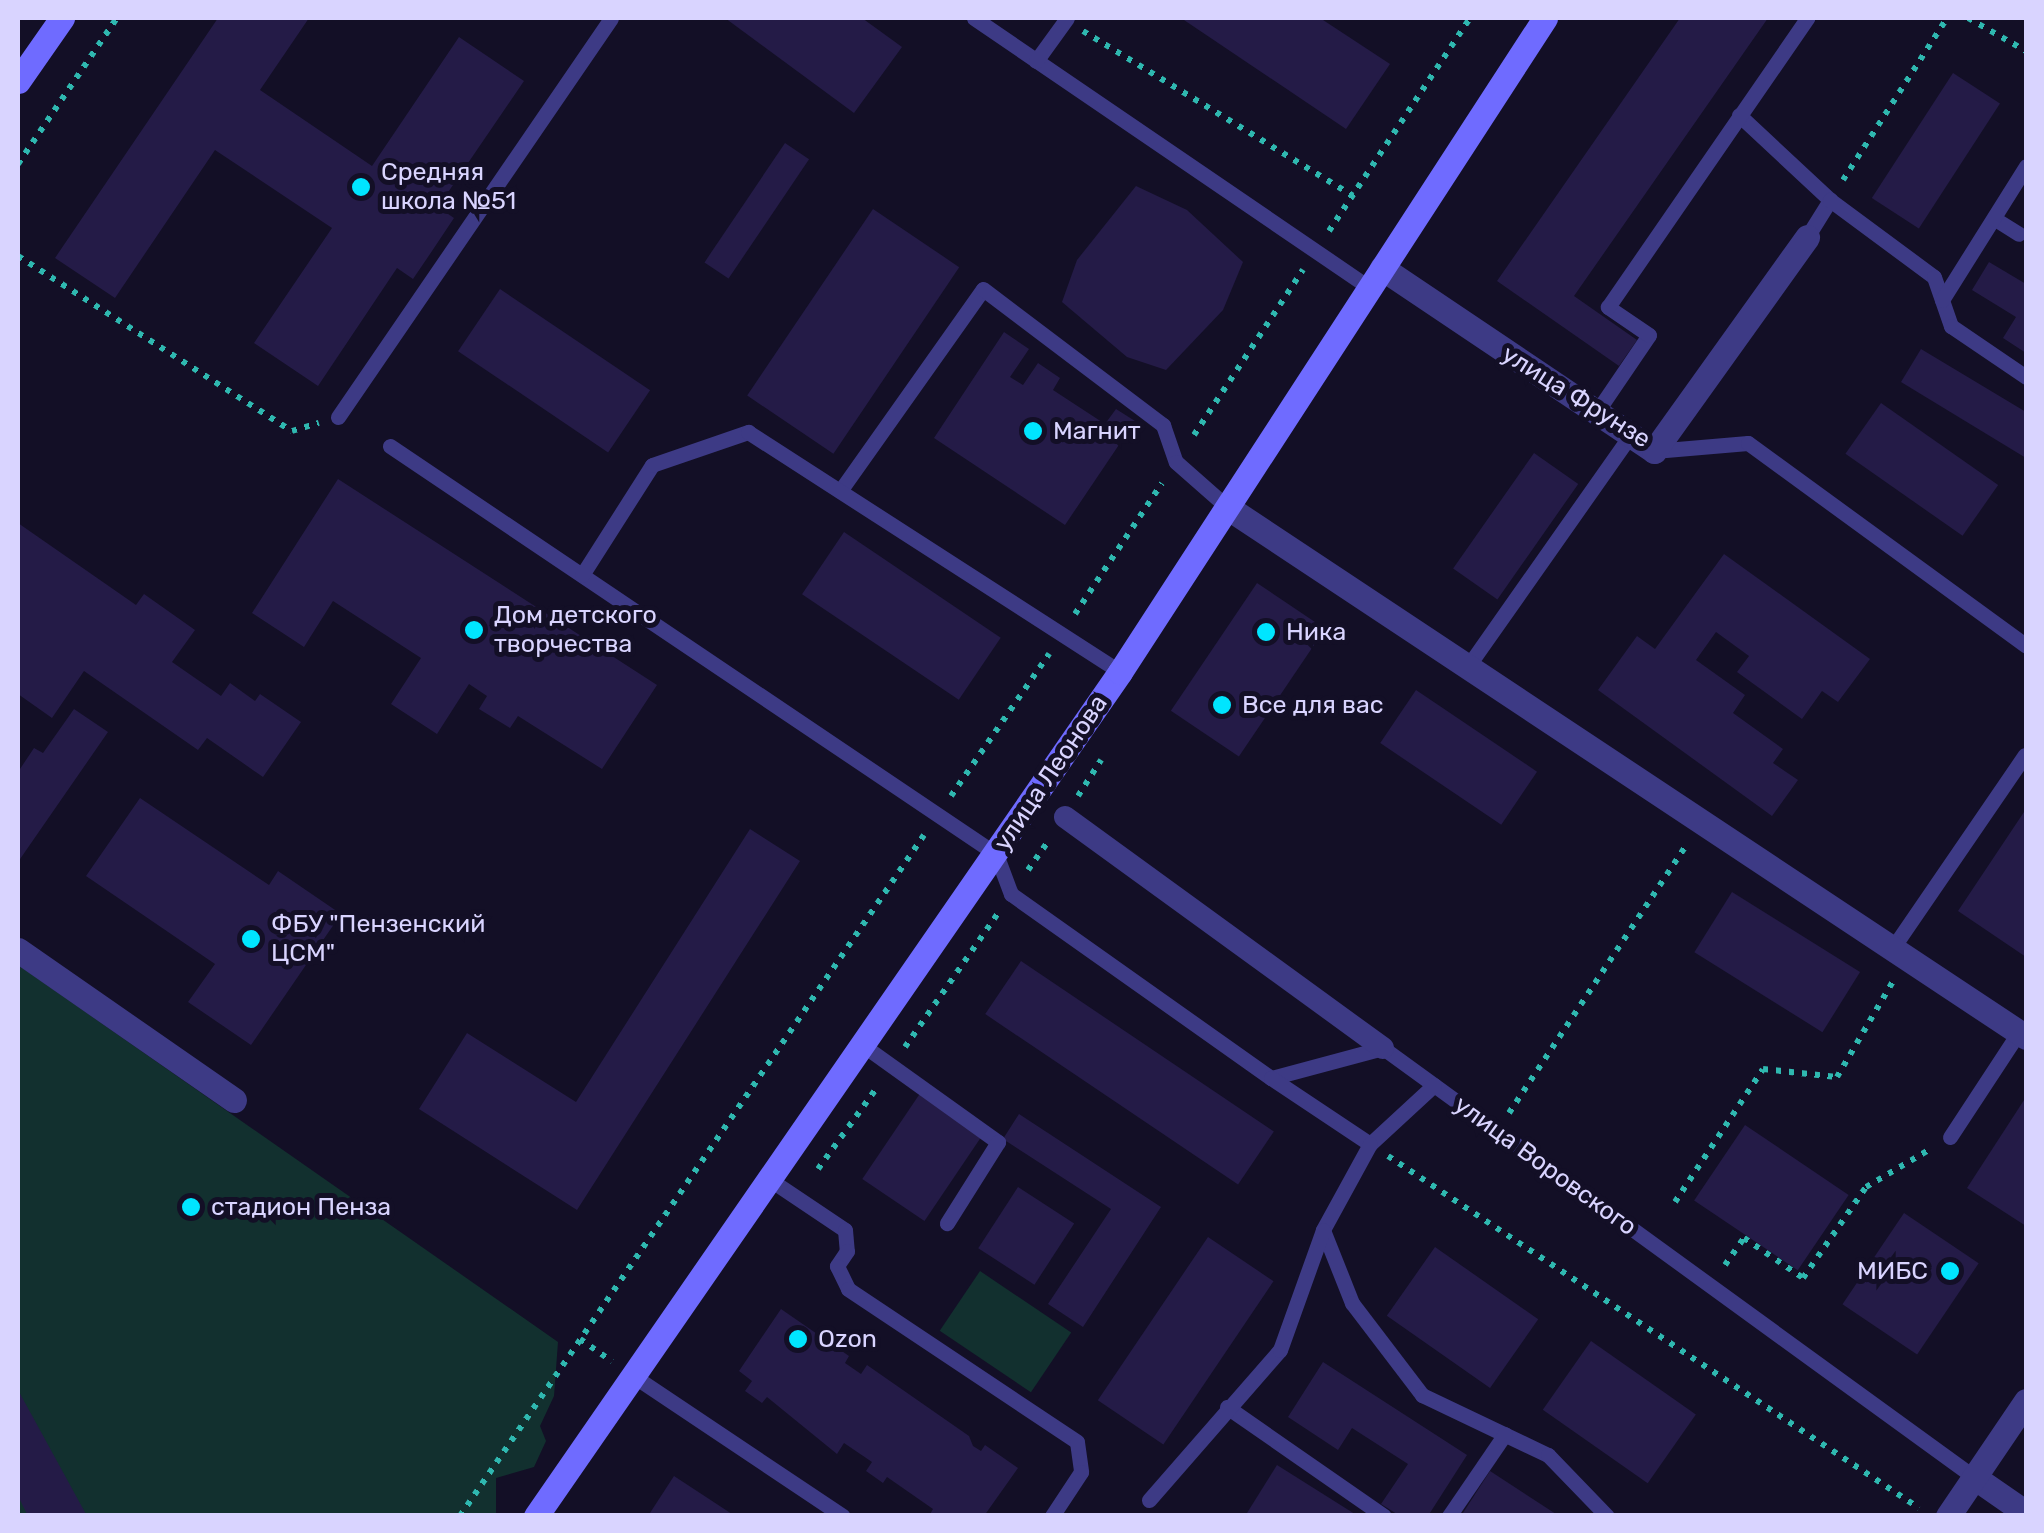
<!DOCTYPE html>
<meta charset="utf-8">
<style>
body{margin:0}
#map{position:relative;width:2044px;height:1533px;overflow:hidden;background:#130f26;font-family:Rubik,sans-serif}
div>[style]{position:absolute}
.green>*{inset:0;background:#12302f;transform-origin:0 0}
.building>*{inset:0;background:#241b47;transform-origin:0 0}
.path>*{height:6px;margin-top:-3px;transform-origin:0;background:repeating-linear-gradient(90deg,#2fb8b0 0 5px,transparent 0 13px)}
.service>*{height:15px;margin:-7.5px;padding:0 7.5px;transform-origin:7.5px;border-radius:7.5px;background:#3d3a85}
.pedestrian>*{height:22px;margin:-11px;padding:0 11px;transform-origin:11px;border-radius:11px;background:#3d3a85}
.minor>*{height:25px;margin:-12.5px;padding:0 12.5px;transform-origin:12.5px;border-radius:12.5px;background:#3d3a85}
.tertiary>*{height:25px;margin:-12.5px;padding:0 12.5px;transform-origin:12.5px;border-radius:12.5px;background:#3d3a85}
.secondary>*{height:25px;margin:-12.5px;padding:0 12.5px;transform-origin:12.5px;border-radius:12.5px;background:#6f6bff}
.dots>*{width:28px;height:28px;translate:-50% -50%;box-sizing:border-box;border:5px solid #130f26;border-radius:50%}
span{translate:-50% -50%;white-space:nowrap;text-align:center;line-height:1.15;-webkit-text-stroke:10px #130f26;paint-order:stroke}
.poi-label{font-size:25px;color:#d9d4ff}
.left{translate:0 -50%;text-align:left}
.right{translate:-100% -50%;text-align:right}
.street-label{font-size:25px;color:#d9d4ff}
.frame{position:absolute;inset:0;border:20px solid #d9d4ff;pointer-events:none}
</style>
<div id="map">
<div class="green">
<i style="clip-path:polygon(18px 965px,558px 1342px,554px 1396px,540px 1426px,546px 1441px,534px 1467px,496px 1478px,496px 1515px,18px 1515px)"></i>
<i style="left:980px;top:1271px;width:110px;height:72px;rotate:34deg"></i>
</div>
<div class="building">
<i style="clip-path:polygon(218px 18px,309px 18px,260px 90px,372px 166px,459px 37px,524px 81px,438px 207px,454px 218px,430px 254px,413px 279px,397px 268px,318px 386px,254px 343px,332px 228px,215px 150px,115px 298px,55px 258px)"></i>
<i style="clip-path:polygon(725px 18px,862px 18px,902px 47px,854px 113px)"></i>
<i style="clip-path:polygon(1181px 18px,1320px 18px,1390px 64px,1346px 129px)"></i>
<i style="clip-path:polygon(1680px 18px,1768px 18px,1574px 296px,1637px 340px,1619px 366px,1497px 281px)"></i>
<i style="left:1953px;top:73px;width:56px;height:149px;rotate:33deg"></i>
<i style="left:785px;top:143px;width:29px;height:144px;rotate:34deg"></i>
<i style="clip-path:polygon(1136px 186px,1187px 210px,1243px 262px,1223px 310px,1166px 370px,1127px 357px,1062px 302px,1077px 260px)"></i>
<i style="left:873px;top:209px;width:104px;height:225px;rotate:34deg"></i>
<i style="clip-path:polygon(1989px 262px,2026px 284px,2026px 353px,2003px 338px,2016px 317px,1972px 290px)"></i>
<i style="left:500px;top:289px;width:181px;height:75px;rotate:34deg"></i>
<i style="clip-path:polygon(1004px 332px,1029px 349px,1010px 377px,1023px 385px,1038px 363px,1060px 378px,1053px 390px,1105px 424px,1116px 409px,1135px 421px,1065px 525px,934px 438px)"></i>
<i style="clip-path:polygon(1921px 349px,2026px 412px,2026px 458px,1901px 382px)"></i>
<i style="left:1881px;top:403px;width:143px;height:62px;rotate:35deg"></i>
<i style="left:1534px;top:453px;width:54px;height:141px;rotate:35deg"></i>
<i style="clip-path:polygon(338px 479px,657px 685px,602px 769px,518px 716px,510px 728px,479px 709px,487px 696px,469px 684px,437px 734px,391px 704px,421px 658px,333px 601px,304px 647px,252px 613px)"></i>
<i style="clip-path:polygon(18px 523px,136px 605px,144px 594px,195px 630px,172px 662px,221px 696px,230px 683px,255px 701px,260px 694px,301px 722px,263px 777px,207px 738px,198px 750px,84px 671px,52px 718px,18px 694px)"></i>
<i style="left:844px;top:532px;width:189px;height:75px;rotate:34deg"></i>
<i style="clip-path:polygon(1724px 554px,1870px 659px,1838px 702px,1822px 691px,1802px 719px,1737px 672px,1749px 656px,1716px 632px,1696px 660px,1745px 695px,1733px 713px,1783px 749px,1773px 763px,1798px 780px,1772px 816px,1598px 690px,1637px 636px,1655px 649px)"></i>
<i style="left:1257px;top:583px;width:82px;height:154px;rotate:34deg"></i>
<i style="left:1416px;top:690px;width:146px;height:64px;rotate:34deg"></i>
<i style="clip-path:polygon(74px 709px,108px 732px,18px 862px,18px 772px,34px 748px,43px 753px)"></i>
<i style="clip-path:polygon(140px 798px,269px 885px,278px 871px,341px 914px,251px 1045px,188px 1002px,215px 964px,86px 876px)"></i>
<i style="clip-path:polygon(2026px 809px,2026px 957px,1958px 911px)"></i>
<i style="clip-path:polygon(750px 829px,800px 861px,577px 1210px,419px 1109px,467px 1033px,576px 1102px)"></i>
<i style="left:1732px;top:892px;width:151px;height:71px;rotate:32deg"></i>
<i style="left:1021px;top:961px;width:305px;height:64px;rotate:34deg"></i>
<i style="left:921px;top:1092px;width:75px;height:105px;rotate:34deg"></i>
<i style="clip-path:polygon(2026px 1097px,2026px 1226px,1967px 1188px)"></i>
<i style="clip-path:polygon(1019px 1114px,1161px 1207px,1083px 1327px,1048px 1304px,1111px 1209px,1003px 1139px)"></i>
<i style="left:1745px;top:1125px;width:125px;height:91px;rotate:34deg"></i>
<i style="left:1018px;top:1187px;width:67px;height:73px;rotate:33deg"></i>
<i style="left:1904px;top:1213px;width:90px;height:110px;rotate:34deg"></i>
<i style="left:1208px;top:1237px;width:79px;height:197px;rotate:34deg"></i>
<i style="left:1435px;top:1247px;width:126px;height:84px;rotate:35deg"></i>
<i style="clip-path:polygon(781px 1309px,849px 1356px,845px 1363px,861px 1374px,867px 1365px,969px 1436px,973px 1446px,981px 1451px,985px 1445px,1018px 1468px,984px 1516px,929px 1516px,933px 1509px,887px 1477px,883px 1483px,866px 1471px,872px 1462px,844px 1443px,837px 1454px,767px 1397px,762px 1403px,745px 1391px,752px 1381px,739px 1371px)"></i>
<i style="left:1591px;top:1341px;width:128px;height:84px;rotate:35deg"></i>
<i style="clip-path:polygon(1323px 1362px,1467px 1455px,1428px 1516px,1400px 1516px,1381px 1504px,1408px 1464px,1352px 1428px,1338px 1450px,1288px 1417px)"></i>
<i style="clip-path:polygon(18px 1390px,87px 1516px,28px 1516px,18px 1496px)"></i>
<i style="clip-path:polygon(1277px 1465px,1358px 1516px,1247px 1513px)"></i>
<i style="clip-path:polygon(1490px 1471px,1559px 1516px,1461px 1516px)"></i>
<i style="clip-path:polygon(674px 1476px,735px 1516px,648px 1516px)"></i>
</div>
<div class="path">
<i style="left:1968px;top:18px;width:67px;rotate:29.6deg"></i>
<i style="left:1083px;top:31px;width:316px;rotate:31.4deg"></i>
<i style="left:18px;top:164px;width:176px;rotate:-55.9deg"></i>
<i style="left:1843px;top:180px;width:193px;rotate:-57.3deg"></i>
<i style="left:1329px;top:231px;width:255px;rotate:-56.5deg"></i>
<i style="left:18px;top:256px;width:325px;rotate:32.6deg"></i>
<i style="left:292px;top:431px;width:28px;rotate:-17deg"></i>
<i style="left:1194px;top:435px;width:198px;rotate:-56.6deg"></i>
<i style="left:1075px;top:614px;width:157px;rotate:-56.4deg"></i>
<i style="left:951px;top:796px;width:173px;rotate:-55.4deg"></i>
<i style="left:1078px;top:796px;width:43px;rotate:-57.4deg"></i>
<i style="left:1028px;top:870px;width:37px;rotate:-55deg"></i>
<i style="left:905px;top:1047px;width:163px;rotate:-55.2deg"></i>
<i style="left:1509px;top:1113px;width:323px;rotate:-56.5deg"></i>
<i style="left:1388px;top:1156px;width:637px;rotate:33.54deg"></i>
<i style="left:818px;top:1169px;width:102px;rotate:-54.1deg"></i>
<i style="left:1675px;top:1202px;width:159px;rotate:-56.5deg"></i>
<i style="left:1763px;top:1069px;width:74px;rotate:6.2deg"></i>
<i style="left:1837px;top:1077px;width:111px;rotate:-59.7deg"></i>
<i style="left:1725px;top:1265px;width:33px;rotate:-55deg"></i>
<i style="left:1744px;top:1238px;width:71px;rotate:34.1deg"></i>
<i style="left:1803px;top:1278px;width:111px;rotate:-55.3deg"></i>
<i style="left:1866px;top:1187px;width:77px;rotate:-30.6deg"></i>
<i style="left:580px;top:1339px;width:39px;rotate:35deg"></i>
<i style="left:460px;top:1516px;width:824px;rotate:-55.73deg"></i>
</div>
<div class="service">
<i style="left:974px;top:18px;width:478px;rotate:34.3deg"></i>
<i style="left:1036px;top:61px;width:53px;rotate:-54.2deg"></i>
<i style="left:1739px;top:115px;width:125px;rotate:43deg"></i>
<i style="left:1995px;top:219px;width:28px;rotate:32deg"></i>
<i style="left:1807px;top:237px;width:44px;rotate:-58.1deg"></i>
<i style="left:1830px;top:200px;width:129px;rotate:36.5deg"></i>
<i style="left:1934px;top:277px;width:52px;rotate:70.9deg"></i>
<i style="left:1951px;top:326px;width:91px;rotate:34.2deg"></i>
<i style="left:1942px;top:300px;width:158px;rotate:-57.9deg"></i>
<i style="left:1596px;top:413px;width:94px;rotate:-55.8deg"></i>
<i style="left:1649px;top:335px;width:50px;rotate:-145.7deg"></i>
<i style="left:1608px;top:307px;width:351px;rotate:-55.4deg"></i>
<i style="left:338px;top:417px;width:483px;rotate:-55.6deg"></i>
<i style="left:390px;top:446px;width:731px;rotate:33.95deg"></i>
<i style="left:996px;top:854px;width:43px;rotate:69.4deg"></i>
<i style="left:1011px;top:894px;width:319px;rotate:35.3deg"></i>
<i style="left:1271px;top:1078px;width:116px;rotate:-15deg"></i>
<i style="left:1383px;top:1048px;width:730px;rotate:35.98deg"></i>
<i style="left:1654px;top:451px;width:94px;rotate:-4.9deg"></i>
<i style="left:1748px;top:443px;width:344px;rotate:36.1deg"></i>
<i style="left:840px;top:491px;width:247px;rotate:-54.7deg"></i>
<i style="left:983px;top:289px;width:226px;rotate:37.1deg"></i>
<i style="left:1163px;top:425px;width:39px;rotate:71deg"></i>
<i style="left:1176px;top:462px;width:68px;rotate:41.4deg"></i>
<i style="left:582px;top:575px;width:130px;rotate:-57.5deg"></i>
<i style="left:652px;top:465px;width:102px;rotate:-19deg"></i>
<i style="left:748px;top:432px;width:443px;rotate:32.8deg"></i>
<i style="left:1466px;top:669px;width:287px;rotate:-54.9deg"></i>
<i style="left:1892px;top:949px;width:235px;rotate:-55.6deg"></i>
<i style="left:864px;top:1046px;width:165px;rotate:35.6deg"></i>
<i style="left:998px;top:1142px;width:96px;rotate:122.2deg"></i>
<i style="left:1271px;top:1078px;width:119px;rotate:33.7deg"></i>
<i style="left:1434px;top:1085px;width:87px;rotate:137.3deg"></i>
<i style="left:1370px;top:1144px;width:98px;rotate:118.7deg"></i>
<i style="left:1323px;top:1230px;width:79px;rotate:68.3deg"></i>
<i style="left:1352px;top:1303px;width:116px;rotate:52.7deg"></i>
<i style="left:1422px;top:1395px;width:140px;rotate:25.5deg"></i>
<i style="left:1548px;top:1455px;width:85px;rotate:46deg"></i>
<i style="left:1950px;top:1137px;width:126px;rotate:-56.7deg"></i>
<i style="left:772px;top:1181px;width:88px;rotate:33.9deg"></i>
<i style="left:845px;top:1230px;width:21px;rotate:85deg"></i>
<i style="left:847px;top:1251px;width:18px;rotate:124deg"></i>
<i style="left:837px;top:1266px;width:25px;rotate:64deg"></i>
<i style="left:848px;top:1289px;width:275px;rotate:33.7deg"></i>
<i style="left:1077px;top:1442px;width:30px;rotate:82deg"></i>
<i style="left:1081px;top:1472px;width:53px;rotate:123.4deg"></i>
<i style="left:635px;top:1377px;width:250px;rotate:33.8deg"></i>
<i style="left:1227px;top:1407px;width:191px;rotate:34.8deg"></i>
<i style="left:1149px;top:1500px;width:199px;rotate:-48.9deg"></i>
<i style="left:1280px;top:1350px;width:127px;rotate:-70.3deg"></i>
<i style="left:1449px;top:1516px;width:99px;rotate:-55.7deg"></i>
</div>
<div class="pedestrian">
<i style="left:1065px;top:817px;width:393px;rotate:36deg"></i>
</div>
<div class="minor">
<i style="left:1382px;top:268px;width:328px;rotate:33.9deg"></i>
<i style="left:1654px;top:451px;width:263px;rotate:-54.4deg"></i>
<i style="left:1227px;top:507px;width:959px;rotate:33.56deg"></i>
<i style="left:18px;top:950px;width:263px;rotate:34.8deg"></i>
</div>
<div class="tertiary">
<i style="left:1974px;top:1477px;width:63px;rotate:34.7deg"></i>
<i style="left:1948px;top:1516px;width:139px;rotate:-55.9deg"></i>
</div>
<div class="secondary">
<i style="left:18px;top:81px;width:77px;rotate:-55.1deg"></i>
<i style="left:536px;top:1516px;width:1026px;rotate:-55.32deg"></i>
<i style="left:1120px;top:672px;width:780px;rotate:-56.98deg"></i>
</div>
<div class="dots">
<i style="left:361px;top:187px;background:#00e5ff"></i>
<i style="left:1033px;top:431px;background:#00e5ff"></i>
<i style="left:474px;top:630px;background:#00e5ff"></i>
<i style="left:1266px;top:632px;background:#00e5ff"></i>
<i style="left:1222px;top:705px;background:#00e5ff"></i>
<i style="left:251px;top:939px;background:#00e5ff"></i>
<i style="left:191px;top:1207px;background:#00e5ff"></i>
<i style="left:1950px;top:1271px;background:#00e5ff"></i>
<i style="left:798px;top:1339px;background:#00e5ff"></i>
</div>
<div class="poi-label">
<span class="left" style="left:381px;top:187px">Средняя<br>школа №51</span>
<span class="left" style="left:1053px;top:431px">Магнит</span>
<span class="left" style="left:494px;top:630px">Дом детского<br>творчества</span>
<span class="left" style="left:1286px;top:632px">Ника</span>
<span class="left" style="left:1242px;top:705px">Все для вас</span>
<span class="left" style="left:271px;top:939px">ФБУ "Пензенский<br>ЦСМ"</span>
<span class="left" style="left:211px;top:1207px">стадион Пенза</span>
<span class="right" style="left:1928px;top:1271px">МИБС</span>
<span class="left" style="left:818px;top:1339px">Ozon</span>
</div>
<div class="street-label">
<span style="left:1576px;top:397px;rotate:32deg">улица Фрунзе</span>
<span style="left:1051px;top:773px;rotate:-56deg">улица Леонова</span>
<span style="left:1545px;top:1166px;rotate:36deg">улица Воровского</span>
</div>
<div class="frame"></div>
</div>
